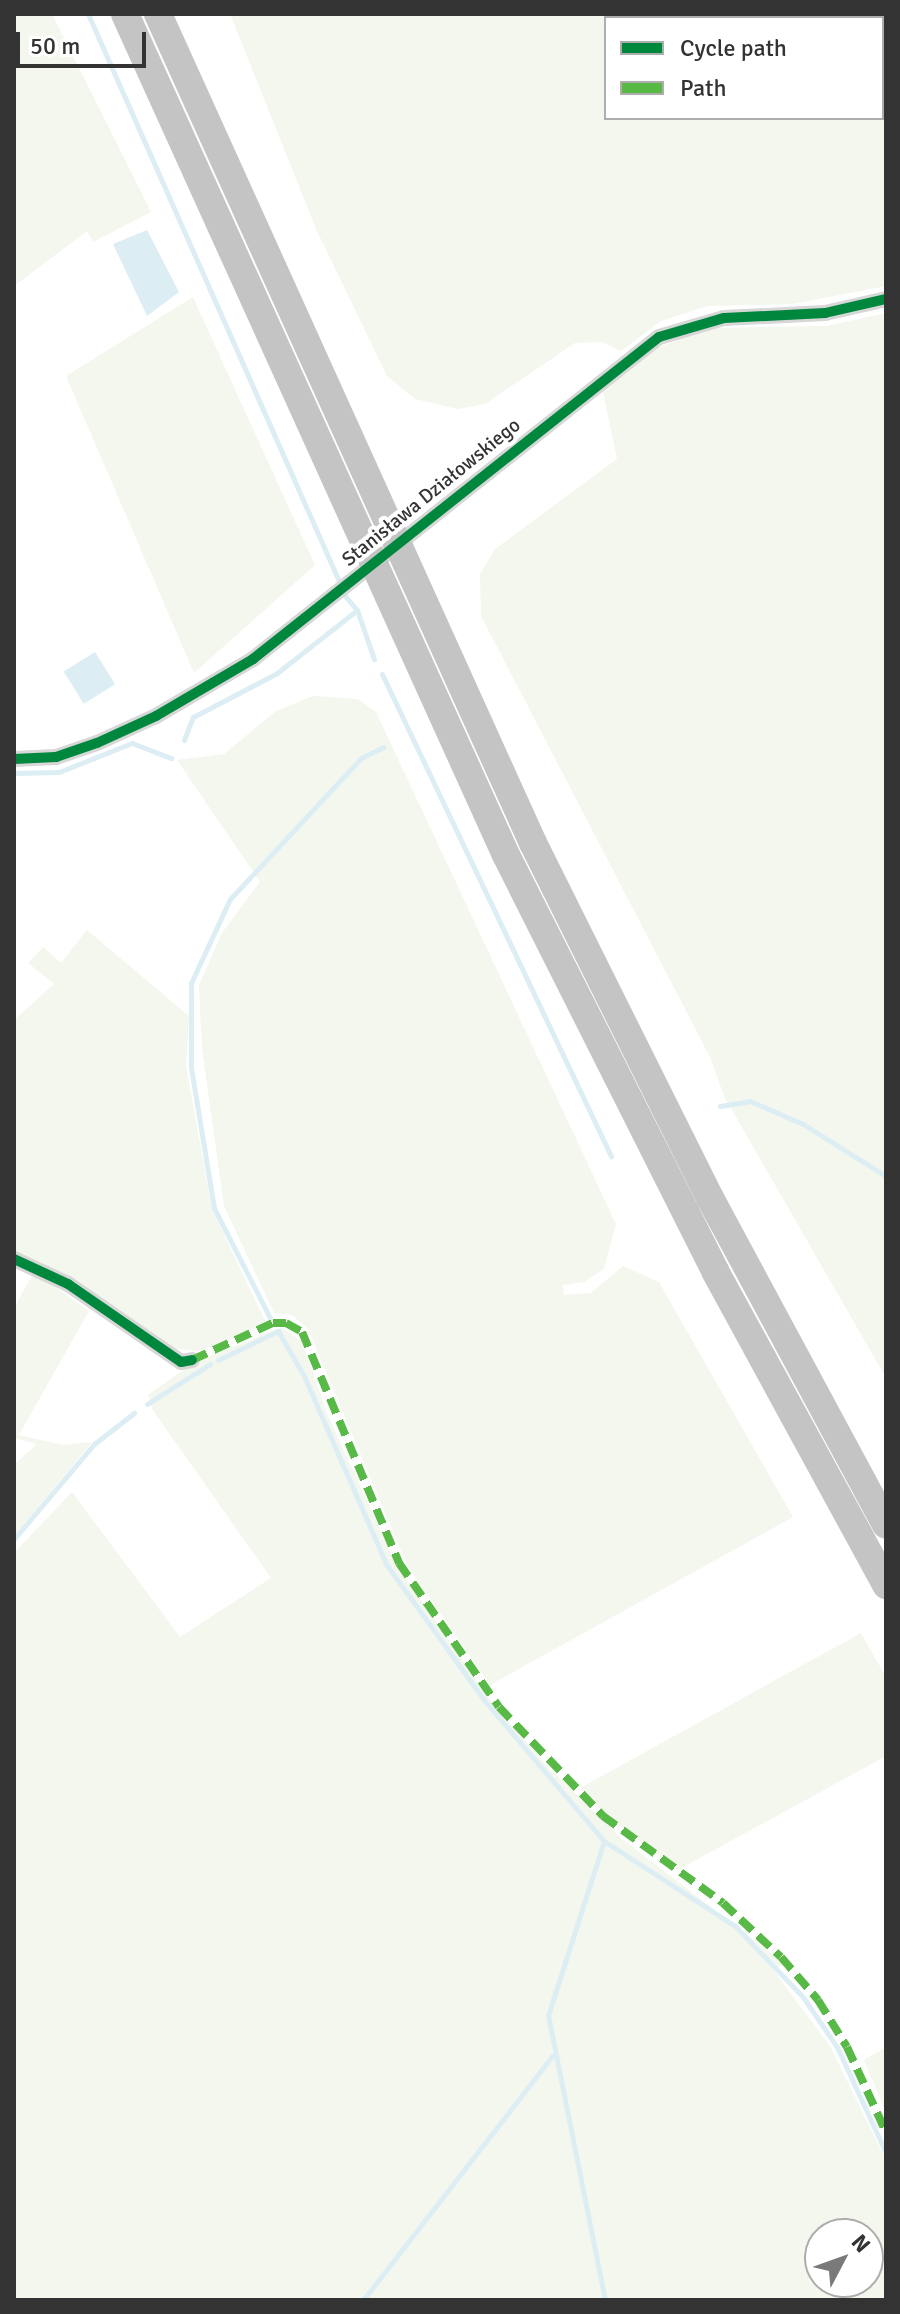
<!DOCTYPE html>
<meta charset="utf-8">
<style>
body{margin:0}
#map{position:relative;width:900px;height:2314px;overflow:hidden;background:#fff;font-family:Signika,sans-serif}
div>[style]{position:absolute}
.green>*{inset:0;background:#f3f7ee}
.water>*{inset:0;background:#dceef4;transform-origin:0 0}
.stream>*{height:5px;margin:-2.5px;padding:0 2.5px;transform-origin:2.5px;border-radius:2.5px;background:#dceef4}
.minor>*{height:16px;margin:-8px;padding:0 8px;transform-origin:8px;border-radius:8px;background:#d7d7d7}
.motorway>*{height:28px;margin:-14px;padding:0 14px;transform-origin:14px;border-radius:14px;background:#c4c4c4}
.quiet>*{height:8px;margin-top:-4px;transform-origin:0;background:repeating-linear-gradient(90deg,#58b947 0 16px,transparent 0 24px)}
.cycleway>*{height:10px;margin:-5px;padding:0 5px;transform-origin:5px;border-radius:5px;background:#00873e}
span{translate:-50% -50%;white-space:nowrap;text-align:center;line-height:1.15;-webkit-text-stroke:8px #fff;paint-order:stroke}
.street-label{font-size:20px;color:#333}
.frame{position:absolute;inset:0;border:16px solid #333;pointer-events:none}
.legend{position:absolute;left:604px;top:16px;width:280px;height:104px;box-sizing:border-box;background:#fff;border:2px solid #adadad;margin:0;padding:10px 14px;list-style:none;font-size:24px;color:#333}
.legend li{display:flex;align-items:center;gap:16px;height:40px}
.legend b{width:40px;border:2px solid #adadad}
.north{position:absolute;left:804px;top:2218px;width:80px;height:80px;box-sizing:border-box;background:#fff;border:2px solid #adadad;border-radius:50%;rotate:49deg;font-size:22px;font-weight:700;line-height:32px;text-align:center;color:#333}
.north::after{content:'';display:block;margin:auto;width:28px;height:36px;background:#7a7a7a;clip-path:polygon(50% 0,100% 100%,50% 72%,0 100%)}
.scale{position:absolute;left:16px;top:32px;width:130px;height:36px;box-sizing:border-box;border:4px solid #333;border-top:0;padding-left:10px;font-size:24px;line-height:28px;white-space:nowrap;color:#333;-webkit-text-stroke:6px #fff;paint-order:stroke}
</style>
<div id="map">
<div class="green">
<i style="clip-path:polygon(14px 14px,52px 14px,151px 212px,93px 242px,87px 231px,14px 286px)"></i>
<i style="clip-path:polygon(evenodd,230px 14px,886px 14px,886px 286px,793px 304px,708px 306px,661px 321px,621px 351px,602px 342px,575px 343px,485px 404px,458px 409px,415px 399px,387px 376px,316px 229px,230px 14px,882px 18px,882px 118px,606px 118px,606px 18px,882px 18px)"></i>
<i style="clip-path:polygon(193px 297px,315px 565px,194px 673px,66px 376px)"></i>
<i style="clip-path:polygon(886px 313px,886px 1378px,724px 1096px,710px 1057px,481px 616px,480px 574px,495px 549px,617px 459px,603px 392px,610px 381px,657px 348px,710px 328px,827px 326px)"></i>
<i style="clip-path:polygon(313px 696px,358px 699px,376px 712px,616px 1224px,604px 1269px,584px 1282px,563px 1285px,564px 1295px,591px 1293px,623px 1266px,659px 1282px,793px 1517px,490px 1685px,407px 1565px,308px 1329px,292px 1315px,274px 1313px,224px 1206px,202px 1049px,199px 985px,222px 933px,260px 882px,177px 760px,224px 754px,276px 711px)"></i>
<i style="clip-path:polygon(87px 930px,189px 1016px,186px 1066px,212px 1209px,266px 1323px,216px 1346px,197px 1351px,173px 1348px,46px 1265px,14px 1251px,14px 1020px,54px 984px,28px 963px,43px 947px,61px 963px)"></i>
<i style="clip-path:polygon(34px 1272px,89px 1311px,19px 1435px,63px 1445px,92px 1442px,14px 1536px,14px 1465px,37px 1444px,14px 1438px,14px 1308px)"></i>
<i style="clip-path:polygon(evenodd,282px 1327px,302px 1342px,328px 1416px,396px 1564px,493px 1704px,548px 1767px,621px 1838px,784px 1963px,774px 1971px,830px 2046px,886px 2160px,886px 2300px,14px 2300px,14px 1553px,72px 1492px,180px 1637px,271px 1578px,152px 1409px,148px 1395px,195px 1362px,282px 1327px,820px 2234px,868px 2234px,868px 2282px,820px 2282px,820px 2234px)"></i>
<i style="clip-path:polygon(861px 1633px,886px 1677px,886px 1756px,678px 1870px,607px 1816px,580px 1788px)"></i>
<i style="clip-path:polygon(886px 2047px,886px 2113px,864px 2060px)"></i>
</div>
<div class="water">
<i style="clip-path:polygon(147px 230px,179px 292px,147px 316px,113px 244px)"></i>
<i style="left:95px;top:652px;width:38px;height:37px;rotate:58deg"></i>
</div>
<div class="stream">
<i style="left:88px;top:14px;width:638px;rotate:66.13deg"></i>
<i style="left:346px;top:597px;width:17px;rotate:50deg"></i>
<i style="left:357px;top:610px;width:52px;rotate:70.9deg"></i>
<i style="left:382px;top:674px;width:534px;rotate:64.59deg"></i>
<i style="left:184px;top:740px;width:25px;rotate:-69deg"></i>
<i style="left:193px;top:717px;width:95px;rotate:-27.6deg"></i>
<i style="left:277px;top:673px;width:102px;rotate:-38.2deg"></i>
<i style="left:14px;top:773px;width:45px;rotate:-1.3deg"></i>
<i style="left:59px;top:772px;width:79px;rotate:-21.7deg"></i>
<i style="left:132px;top:743px;width:42px;rotate:21deg"></i>
<i style="left:720px;top:1106px;width:30px;rotate:-9deg"></i>
<i style="left:750px;top:1101px;width:58px;rotate:23.5deg"></i>
<i style="left:803px;top:1124px;width:98px;rotate:32.1deg"></i>
<i style="left:270px;top:1318px;width:123px;rotate:-117deg"></i>
<i style="left:214px;top:1208px;width:143px;rotate:-99.3deg"></i>
<i style="left:191px;top:1067px;width:84px;rotate:-90deg"></i>
<i style="left:191px;top:983px;width:93px;rotate:-65.1deg"></i>
<i style="left:230px;top:899px;width:192px;rotate:-47.1deg"></i>
<i style="left:361px;top:758px;width:25px;rotate:-26deg"></i>
<i style="left:218px;top:1360px;width:67px;rotate:-25.8deg"></i>
<i style="left:278px;top:1331px;width:52px;rotate:60deg"></i>
<i style="left:304px;top:1376px;width:205px;rotate:66.4deg"></i>
<i style="left:386px;top:1564px;width:168px;rotate:54.2deg"></i>
<i style="left:484px;top:1700px;width:185px;rotate:49.6deg"></i>
<i style="left:604px;top:1841px;width:156px;rotate:33deg"></i>
<i style="left:735px;top:1926px;width:98px;rotate:46.2deg"></i>
<i style="left:803px;top:1997px;width:60px;rotate:55.8deg"></i>
<i style="left:837px;top:2047px;width:117px;rotate:65.2deg"></i>
<i style="left:147px;top:1404px;width:75px;rotate:-32.4deg"></i>
<i style="left:14px;top:1539px;width:124px;rotate:-49.9deg"></i>
<i style="left:94px;top:1444px;width:51px;rotate:-37.8deg"></i>
<i style="left:604px;top:1841px;width:183px;rotate:107.8deg"></i>
<i style="left:548px;top:2015px;width:291px;rotate:78.7deg"></i>
<i style="left:363px;top:2300px;width:309px;rotate:-52.2deg"></i>
</div>
<div class="minor">
<i style="left:14px;top:759px;width:42px;rotate:-2.7deg"></i>
<i style="left:56px;top:757px;width:43px;rotate:-18.9deg"></i>
<i style="left:97px;top:743px;width:65px;rotate:-24.6deg"></i>
<i style="left:156px;top:716px;width:113px;rotate:-30.4deg"></i>
<i style="left:253px;top:659px;width:518px;rotate:-38.42deg"></i>
<i style="left:659px;top:337px;width:68px;rotate:-16.3deg"></i>
<i style="left:724px;top:318px;width:101px;rotate:-2.8deg"></i>
<i style="left:825px;top:313px;width:63px;rotate:-12.9deg"></i>
<i style="left:14px;top:1259px;width:60px;rotate:24.8deg"></i>
<i style="left:68px;top:1284px;width:137px;rotate:34.6deg"></i>
<i style="left:181px;top:1362px;width:11px;rotate:-10deg"></i>
</div>
<div class="motorway">
<i style="left:125px;top:14px;width:923px;rotate:65.63deg"></i>
<i style="left:506px;top:855px;width:466px;rotate:63.3deg"></i>
<i style="left:715px;top:1271px;width:358px;rotate:61.4deg"></i>
<i style="left:158px;top:14px;width:910px;rotate:65.66deg"></i>
<i style="left:533px;top:843px;width:397px;rotate:63.5deg"></i>
<i style="left:710px;top:1198px;width:371px;rotate:61.7deg"></i>
</div>
<div class="quiet">
<i style="left:192px;top:1360px;width:89px;rotate:-24.6deg"></i>
<i style="left:273px;top:1323px;width:13px"></i>
<i style="left:286px;top:1323px;width:18px;rotate:29deg"></i>
<i style="left:302px;top:1332px;width:251px;rotate:67.2deg"></i>
<i style="left:399px;top:1563px;width:175px;rotate:55.2deg"></i>
<i style="left:499px;top:1707px;width:151px;rotate:46.3deg"></i>
<i style="left:603px;top:1816px;width:148px;rotate:35.9deg"></i>
<i style="left:723px;top:1903px;width:79px;rotate:43deg"></i>
<i style="left:781px;top:1957px;width:57px;rotate:49.3deg"></i>
<i style="left:818px;top:2000px;width:55px;rotate:58.3deg"></i>
<i style="left:847px;top:2047px;width:94px;rotate:65.4deg"></i>
</div>
<div class="cycleway">
<i style="left:14px;top:759px;width:42px;rotate:-2.7deg"></i>
<i style="left:56px;top:757px;width:43px;rotate:-18.9deg"></i>
<i style="left:97px;top:743px;width:65px;rotate:-24.6deg"></i>
<i style="left:156px;top:716px;width:113px;rotate:-30.4deg"></i>
<i style="left:253px;top:659px;width:518px;rotate:-38.42deg"></i>
<i style="left:659px;top:337px;width:68px;rotate:-16.3deg"></i>
<i style="left:724px;top:318px;width:101px;rotate:-2.8deg"></i>
<i style="left:825px;top:313px;width:63px;rotate:-12.9deg"></i>
<i style="left:14px;top:1259px;width:60px;rotate:24.8deg"></i>
<i style="left:68px;top:1284px;width:137px;rotate:34.6deg"></i>
<i style="left:181px;top:1362px;width:11px;rotate:-10deg"></i>
</div>
<div class="street-label">
<span style="left:431px;top:492px;rotate:-39deg">Stanisława Działowskiego</span>
</div>
<div class="frame"></div>
<ul class="legend">
<li><b style="height:10px;background:#00873e"></b>Cycle path</li>
<li><b style="height:10px;background:#58b947"></b>Path</li>
</ul>
<div class="north">N</div>
<div class="scale">50 m</div>
</div>
